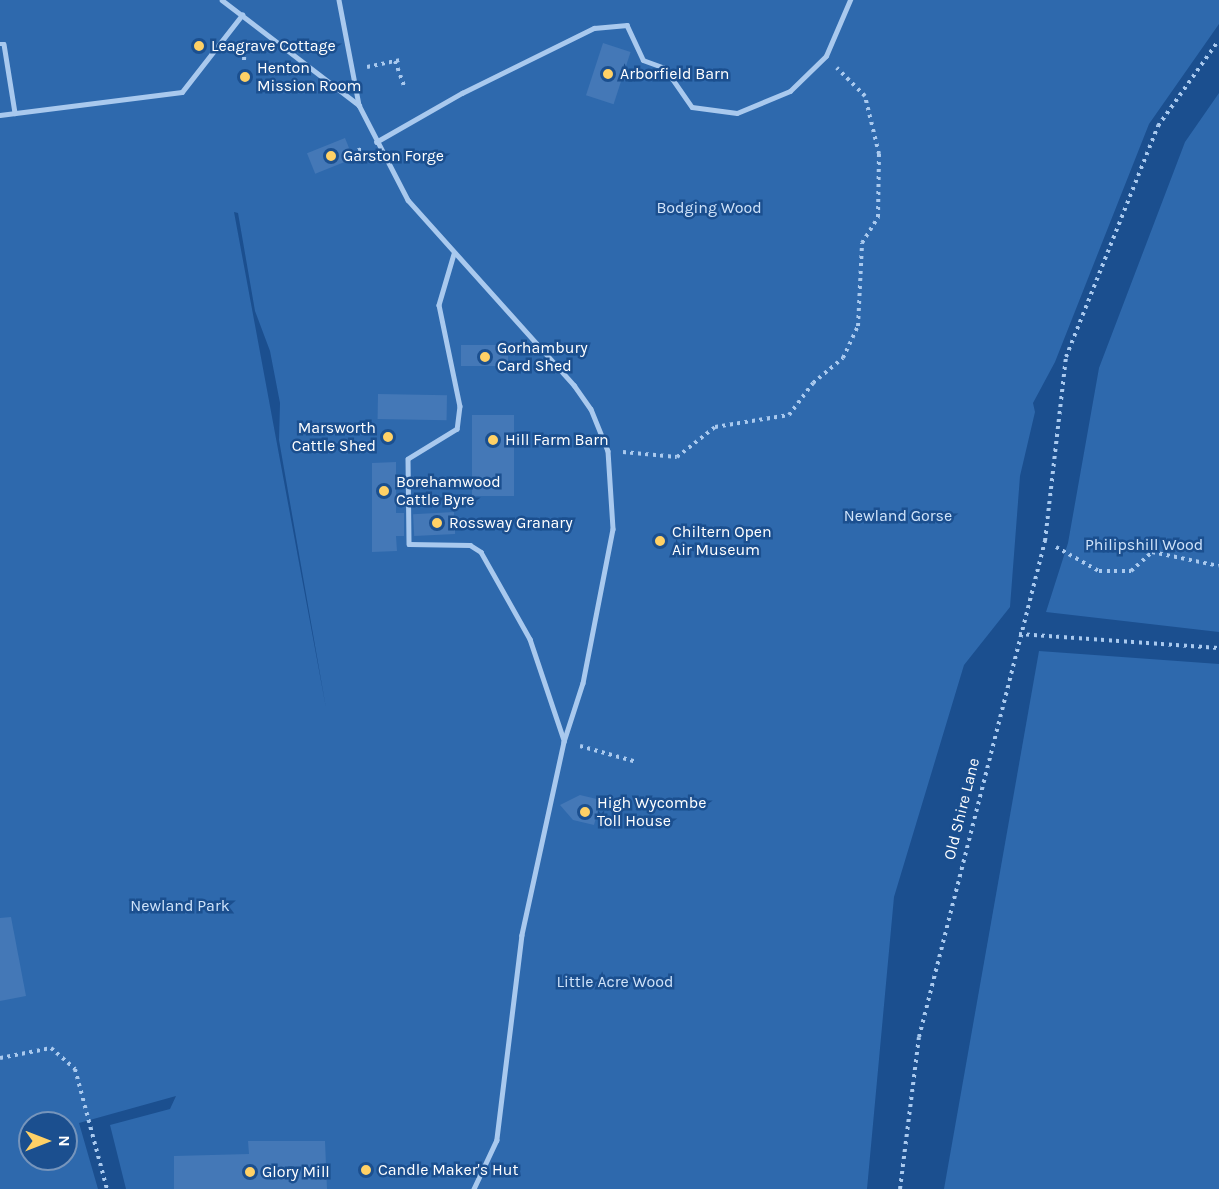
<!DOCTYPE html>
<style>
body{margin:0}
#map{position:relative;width:1219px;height:1189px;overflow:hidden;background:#1b4f8f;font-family:Karla,sans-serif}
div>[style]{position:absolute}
.green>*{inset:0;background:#2e69ad}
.building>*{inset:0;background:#4478b7;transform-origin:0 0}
.path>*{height:4px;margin-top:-2px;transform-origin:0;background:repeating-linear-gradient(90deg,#a9c9ee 0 3px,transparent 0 7.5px)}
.service>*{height:4.5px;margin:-2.25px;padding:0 2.25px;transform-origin:2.25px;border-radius:2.25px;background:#a9c9ee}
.dots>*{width:16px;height:16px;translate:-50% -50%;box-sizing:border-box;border:3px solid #1b4f8f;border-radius:50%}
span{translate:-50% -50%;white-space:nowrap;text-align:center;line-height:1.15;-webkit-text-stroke:5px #1b4f8f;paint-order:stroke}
.poi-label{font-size:16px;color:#fff}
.left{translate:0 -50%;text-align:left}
.right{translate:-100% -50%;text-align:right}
.park-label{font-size:16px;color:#cfe3fa}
.street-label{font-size:16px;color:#fff}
.north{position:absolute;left:18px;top:1111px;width:60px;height:60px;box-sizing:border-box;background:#1b4f8f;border:2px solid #7695bc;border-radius:50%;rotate:90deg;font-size:16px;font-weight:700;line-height:24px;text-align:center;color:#fff}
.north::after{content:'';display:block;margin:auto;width:21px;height:27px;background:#ffd166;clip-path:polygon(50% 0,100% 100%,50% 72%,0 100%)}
</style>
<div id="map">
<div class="green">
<i style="clip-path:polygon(evenodd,0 0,1219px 0,1219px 24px,1149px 124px,1055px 362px,1033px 403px,1035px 412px,1020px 476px,1010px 607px,964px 665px,894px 897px,867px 1189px,126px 1189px,110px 1125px,170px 1109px,176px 1096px,79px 1123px,98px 1189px,0 1189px,0 0,234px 212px,238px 213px,255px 311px,270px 351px,280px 403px,279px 440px,326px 708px,234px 212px,0 0,30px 1123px,66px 1123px,66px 1159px,30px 1159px,30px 1123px)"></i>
<i style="clip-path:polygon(1219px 93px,1219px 632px,1046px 612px,1068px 543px,1099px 368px,1185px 142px)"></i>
<i style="clip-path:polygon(1039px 651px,1219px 664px,1219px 1189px,944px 1189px)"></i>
</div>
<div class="building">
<i style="left:603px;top:43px;width:29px;height:55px;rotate:18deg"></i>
<i style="left:345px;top:138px;width:22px;height:41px;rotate:68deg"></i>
<i style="left:508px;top:345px;width:21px;height:47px;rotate:90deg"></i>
<i style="left:378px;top:394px;width:69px;height:25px;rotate:1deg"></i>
<i style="left:472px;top:415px;width:42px;height:81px"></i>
<i style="clip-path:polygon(396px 462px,396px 513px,404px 513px,404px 536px,396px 536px,397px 551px,372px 552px,372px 463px)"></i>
<i style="left:454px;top:512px;width:22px;height:41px;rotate:87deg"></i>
<i style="clip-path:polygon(580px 795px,601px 800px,594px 825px,573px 820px,560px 805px)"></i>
<i style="clip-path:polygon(11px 917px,26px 996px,0 1001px,0 918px)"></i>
<i style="clip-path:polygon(248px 1141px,325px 1141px,327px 1189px,174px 1189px,174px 1156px,249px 1154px)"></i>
</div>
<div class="path">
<i style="left:244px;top:60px;width:19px;rotate:-87deg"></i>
<i style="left:395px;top:61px;width:29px;rotate:70deg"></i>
<i style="left:367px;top:67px;width:33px;rotate:-12deg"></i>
<i style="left:351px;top:153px;width:12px;rotate:-20deg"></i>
<i style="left:623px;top:452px;width:54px;rotate:5.3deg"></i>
<i style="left:677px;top:457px;width:48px;rotate:-38.3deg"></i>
<i style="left:715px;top:427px;width:75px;rotate:-9.2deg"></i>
<i style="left:789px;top:415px;width:40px;rotate:-53deg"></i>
<i style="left:813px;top:383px;width:39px;rotate:-40deg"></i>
<i style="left:843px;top:358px;width:35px;rotate:-65deg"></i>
<i style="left:858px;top:326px;width:83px;rotate:-87.2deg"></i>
<i style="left:862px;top:243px;width:31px;rotate:-58deg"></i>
<i style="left:878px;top:217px;width:63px;rotate:-89.1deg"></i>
<i style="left:879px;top:154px;width:60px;rotate:-103.6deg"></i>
<i style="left:865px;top:96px;width:40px;rotate:-135deg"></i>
<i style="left:1056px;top:547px;width:49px;rotate:29.2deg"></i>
<i style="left:1099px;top:571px;width:32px"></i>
<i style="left:1131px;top:571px;width:28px;rotate:-42deg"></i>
<i style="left:1152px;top:552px;width:68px;rotate:11.8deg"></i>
<i style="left:1019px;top:634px;width:200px;rotate:4deg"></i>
<i style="left:580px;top:746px;width:59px;rotate:15.7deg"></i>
<i style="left:0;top:1058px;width:52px;rotate:-11.1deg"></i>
<i style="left:51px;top:1048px;width:32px;rotate:41deg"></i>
<i style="left:75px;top:1069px;width:124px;rotate:75.1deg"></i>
<i style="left:900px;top:1189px;width:153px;rotate:-82.9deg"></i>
<i style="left:919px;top:1037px;width:512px;rotate:-75.75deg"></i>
<i style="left:1045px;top:541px;width:185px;rotate:-83.5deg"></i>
<i style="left:1066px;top:357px;width:249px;rotate:-68.3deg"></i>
<i style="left:1158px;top:126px;width:105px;rotate:-54.7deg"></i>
</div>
<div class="service">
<i style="left:222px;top:0;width:173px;rotate:37.5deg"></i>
<i style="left:359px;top:105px;width:107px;rotate:62.7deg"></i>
<i style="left:408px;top:200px;width:249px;rotate:48.1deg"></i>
<i style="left:574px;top:385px;width:29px;rotate:55deg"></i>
<i style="left:591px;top:409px;width:45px;rotate:68deg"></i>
<i style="left:608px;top:451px;width:78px;rotate:86.3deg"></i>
<i style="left:613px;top:529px;width:157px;rotate:101deg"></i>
<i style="left:583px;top:683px;width:62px;rotate:107.9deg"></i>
<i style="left:564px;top:742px;width:198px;rotate:102.3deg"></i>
<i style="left:522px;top:935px;width:207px;rotate:97deg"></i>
<i style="left:497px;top:1140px;width:54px;rotate:115.1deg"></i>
<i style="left:339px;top:0;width:107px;rotate:79.2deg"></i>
<i style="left:0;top:44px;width:4px"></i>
<i style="left:4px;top:44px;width:70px;rotate:80.9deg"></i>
<i style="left:0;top:115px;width:183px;rotate:-7.2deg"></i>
<i style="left:182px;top:92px;width:98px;rotate:-52.1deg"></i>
<i style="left:376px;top:142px;width:99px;rotate:-29.7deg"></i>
<i style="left:462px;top:93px;width:147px;rotate:-26.2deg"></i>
<i style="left:594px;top:28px;width:33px;rotate:-5deg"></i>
<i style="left:627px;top:25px;width:38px;rotate:65deg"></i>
<i style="left:643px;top:60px;width:23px;rotate:20deg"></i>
<i style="left:665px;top:68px;width:47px;rotate:55.3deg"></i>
<i style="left:692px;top:107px;width:45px;rotate:7.6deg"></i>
<i style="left:737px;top:113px;width:57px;rotate:-22.5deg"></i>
<i style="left:790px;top:91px;width:50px;rotate:-44.2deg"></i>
<i style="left:826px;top:56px;width:61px;rotate:-66.8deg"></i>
<i style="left:454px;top:254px;width:53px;rotate:106.4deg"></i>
<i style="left:439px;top:305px;width:103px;rotate:78.3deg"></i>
<i style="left:460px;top:406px;width:23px;rotate:97deg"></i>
<i style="left:457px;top:429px;width:57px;rotate:148.5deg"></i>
<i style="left:408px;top:459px;width:85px;rotate:89.3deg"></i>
<i style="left:409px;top:544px;width:61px;rotate:0.9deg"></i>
<i style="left:470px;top:545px;width:13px;rotate:32deg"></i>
<i style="left:481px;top:552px;width:100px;rotate:60.6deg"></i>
<i style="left:530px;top:639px;width:107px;rotate:71.4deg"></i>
</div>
<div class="dots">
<i style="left:199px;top:46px;background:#ffd166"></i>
<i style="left:608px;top:74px;background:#ffd166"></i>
<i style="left:245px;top:77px;background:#ffd166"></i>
<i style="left:331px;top:156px;background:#ffd166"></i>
<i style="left:485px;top:357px;background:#ffd166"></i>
<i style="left:388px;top:437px;background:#ffd166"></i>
<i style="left:493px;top:440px;background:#ffd166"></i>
<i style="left:384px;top:491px;background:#ffd166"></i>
<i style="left:437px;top:523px;background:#ffd166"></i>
<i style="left:660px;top:541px;background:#ffd166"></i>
<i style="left:585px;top:812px;background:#ffd166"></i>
<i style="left:366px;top:1170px;background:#ffd166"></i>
<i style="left:250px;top:1172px;background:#ffd166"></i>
</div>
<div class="poi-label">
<span class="left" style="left:211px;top:46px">Leagrave Cottage</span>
<span class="left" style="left:257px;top:77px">Henton<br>Mission Room</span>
<span class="left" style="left:620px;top:74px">Arborfield Barn</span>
<span class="left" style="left:343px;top:156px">Garston Forge</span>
<span class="left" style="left:497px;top:357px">Gorhambury<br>Card Shed</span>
<span class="right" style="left:376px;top:437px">Marsworth<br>Cattle Shed</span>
<span class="left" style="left:505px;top:440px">Hill Farm Barn</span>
<span class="left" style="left:396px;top:491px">Borehamwood<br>Cattle Byre</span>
<span class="left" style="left:449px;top:523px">Rossway Granary</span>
<span class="left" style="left:672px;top:541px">Chiltern Open<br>Air Museum</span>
<span class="left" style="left:597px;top:812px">High Wycombe<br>Toll House</span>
<span class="left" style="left:378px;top:1170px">Candle Maker's Hut</span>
<span class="left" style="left:262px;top:1172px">Glory Mill</span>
</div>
<div class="park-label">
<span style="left:709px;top:208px">Bodging Wood</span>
<span style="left:898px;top:516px">Newland Gorse</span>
<span style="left:1144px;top:545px">Philipshill Wood</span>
<span style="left:180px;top:906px">Newland Park</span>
<span style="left:615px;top:982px">Little Acre Wood</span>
</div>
<div class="street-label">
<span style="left:962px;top:809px;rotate:-76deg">Old Shire Lane</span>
</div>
<div class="north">N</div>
</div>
